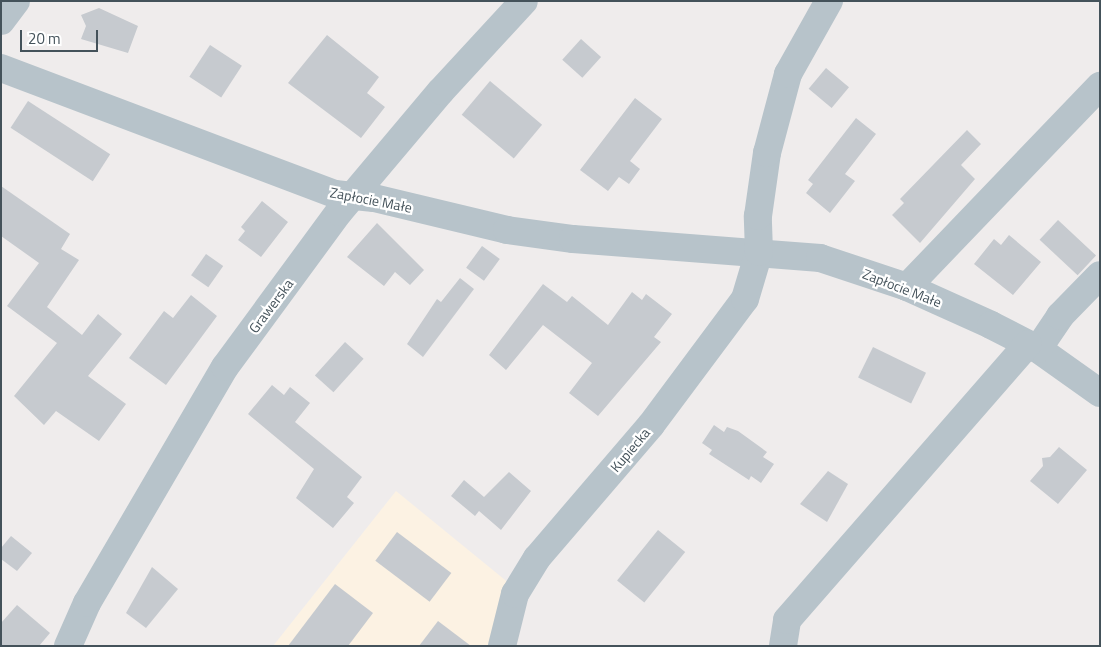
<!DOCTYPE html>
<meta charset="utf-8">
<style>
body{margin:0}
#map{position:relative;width:1101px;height:647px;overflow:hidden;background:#efecec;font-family:"Titillium Web",sans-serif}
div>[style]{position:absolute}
.commercial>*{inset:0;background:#fcf2e3}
.building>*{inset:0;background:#c6cacf;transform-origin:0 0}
.minor>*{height:28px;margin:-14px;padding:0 14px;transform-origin:14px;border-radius:14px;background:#b7c3ca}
span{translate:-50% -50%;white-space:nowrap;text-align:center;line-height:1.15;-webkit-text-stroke:4.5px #fff;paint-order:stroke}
.street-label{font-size:14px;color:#44525a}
.frame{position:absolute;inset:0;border:2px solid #44525a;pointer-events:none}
.scale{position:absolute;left:20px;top:30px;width:78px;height:22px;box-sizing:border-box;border:2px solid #44525a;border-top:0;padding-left:6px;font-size:15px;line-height:18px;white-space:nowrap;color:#44525a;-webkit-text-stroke:4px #fff;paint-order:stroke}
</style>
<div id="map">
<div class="commercial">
<i style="clip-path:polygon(396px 491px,510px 584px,495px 646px,273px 646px)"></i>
</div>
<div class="building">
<i style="clip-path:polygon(99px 8px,138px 26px,128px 53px,81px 39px,86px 26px,81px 15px)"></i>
<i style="clip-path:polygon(327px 35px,379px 77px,367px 93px,385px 107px,361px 138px,288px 83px)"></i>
<i style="left:581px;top:39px;width:27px;height:28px;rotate:42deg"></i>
<i style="left:210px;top:45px;width:38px;height:38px;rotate:33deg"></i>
<i style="left:826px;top:68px;width:30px;height:27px;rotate:40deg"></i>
<i style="left:490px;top:81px;width:68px;height:44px;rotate:40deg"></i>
<i style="clip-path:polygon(635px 98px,662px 119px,630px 161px,640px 169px,629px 184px,619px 177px,608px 191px,580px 170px)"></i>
<i style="left:28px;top:101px;width:98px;height:32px;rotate:33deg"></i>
<i style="clip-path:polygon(856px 118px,876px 134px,845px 174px,855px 181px,830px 213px,806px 193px,813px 184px,808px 180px)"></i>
<i style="clip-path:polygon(967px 130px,981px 144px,961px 165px,975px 179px,920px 243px,892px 215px,904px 203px,900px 199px)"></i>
<i style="clip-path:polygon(1px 186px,70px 234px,61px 249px,79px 260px,47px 307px,82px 335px,98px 314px,122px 334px,88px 376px,126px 404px,99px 441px,56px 411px,44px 425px,14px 396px,57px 343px,7px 306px,39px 263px,1px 236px)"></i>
<i style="clip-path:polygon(262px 201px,288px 222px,261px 257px,238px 240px,245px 231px,241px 227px)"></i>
<i style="left:1058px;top:220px;width:52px;height:27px;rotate:43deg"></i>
<i style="clip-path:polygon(377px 223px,424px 270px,410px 285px,395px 272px,384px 286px,347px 257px)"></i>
<i style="clip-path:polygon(1009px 235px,1041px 262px,1013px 295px,974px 264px,994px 239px,1001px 245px)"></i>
<i style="left:482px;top:246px;width:22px;height:27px;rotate:36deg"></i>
<i style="left:206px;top:254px;width:21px;height:26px;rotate:35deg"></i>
<i style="clip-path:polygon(460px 278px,474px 289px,423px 357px,407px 344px,437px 299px,441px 302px)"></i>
<i style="clip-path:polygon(543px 284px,567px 302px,572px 296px,608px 325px,632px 292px,642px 300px,646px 294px,672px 314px,654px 337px,661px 342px,598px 416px,569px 393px,592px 363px,543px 325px,506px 370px,489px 355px)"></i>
<i style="clip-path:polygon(191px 295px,217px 316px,166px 385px,129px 358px,164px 311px,173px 318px)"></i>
<i style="left:345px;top:342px;width:25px;height:45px;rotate:42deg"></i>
<i style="left:873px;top:347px;width:59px;height:34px;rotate:26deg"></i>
<i style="clip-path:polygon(272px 385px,284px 395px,290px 387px,310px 403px,295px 422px,362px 477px,347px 497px,354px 503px,333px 528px,296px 498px,314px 469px,248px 414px)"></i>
<i style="clip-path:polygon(714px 425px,724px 432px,727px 427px,738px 431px,767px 452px,763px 457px,774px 464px,761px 483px,751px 476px,749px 480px,709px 454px,712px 450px,702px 443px)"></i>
<i style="clip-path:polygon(1059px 447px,1087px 470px,1058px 504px,1030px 481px,1043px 466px,1042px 458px,1050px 457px)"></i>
<i style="clip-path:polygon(828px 471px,848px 484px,827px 522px,800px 504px)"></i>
<i style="clip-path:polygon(509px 472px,531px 491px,501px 530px,479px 511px,475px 516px,451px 496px,464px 480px,484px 497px)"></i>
<i style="left:658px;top:530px;width:35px;height:65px;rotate:39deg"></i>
<i style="left:397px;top:532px;width:68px;height:36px;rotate:37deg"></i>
<i style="clip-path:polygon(11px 536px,32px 553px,17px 571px,1px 559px,1px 548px)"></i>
<i style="clip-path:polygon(152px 567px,178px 589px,146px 628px,126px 613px)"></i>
<i style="clip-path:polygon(335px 584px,373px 613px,348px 646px,288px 646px)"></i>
<i style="clip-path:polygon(17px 605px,50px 633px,39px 646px,1px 646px,1px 623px)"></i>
<i style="clip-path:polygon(438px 621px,471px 646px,419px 646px)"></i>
</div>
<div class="minor">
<i style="left:1px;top:21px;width:25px;rotate:-53deg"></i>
<i style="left:1px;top:68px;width:357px;rotate:20.7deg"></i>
<i style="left:335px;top:194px;width:39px;rotate:6deg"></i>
<i style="left:374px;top:198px;width:137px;rotate:13.5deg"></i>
<i style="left:507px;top:230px;width:67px;rotate:7.8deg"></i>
<i style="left:573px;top:239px;width:248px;rotate:4.4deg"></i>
<i style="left:820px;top:258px;width:92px;rotate:18.4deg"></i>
<i style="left:907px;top:287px;width:92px;rotate:24.3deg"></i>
<i style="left:991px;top:325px;width:53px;rotate:27.1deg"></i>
<i style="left:1038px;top:349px;width:76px;rotate:35.4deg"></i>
<i style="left:907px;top:287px;width:279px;rotate:-46.2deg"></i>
<i style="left:1038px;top:349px;width:40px;rotate:-56deg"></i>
<i style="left:1060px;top:316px;width:57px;rotate:-45.7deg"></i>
<i style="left:68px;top:646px;width:47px;rotate:-66.2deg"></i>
<i style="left:87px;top:603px;width:273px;rotate:-59.7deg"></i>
<i style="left:225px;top:367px;width:192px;rotate:-53.7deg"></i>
<i style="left:339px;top:212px;width:158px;rotate:-49.9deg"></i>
<i style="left:441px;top:91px;width:122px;rotate:-47.3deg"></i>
<i style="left:502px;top:646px;width:54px;rotate:-76deg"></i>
<i style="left:515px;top:594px;width:42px;rotate:-58.6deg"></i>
<i style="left:537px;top:558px;width:175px;rotate:-49.4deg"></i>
<i style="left:651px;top:425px;width:157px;rotate:-53.3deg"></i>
<i style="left:745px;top:299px;width:49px;rotate:-73.4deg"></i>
<i style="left:759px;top:252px;width:36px;rotate:-92deg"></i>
<i style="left:758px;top:216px;width:64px;rotate:-81.9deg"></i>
<i style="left:767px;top:153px;width:82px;rotate:-75.1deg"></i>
<i style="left:788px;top:74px;width:84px;rotate:-60.7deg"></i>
<i style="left:783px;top:646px;width:26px;rotate:-81deg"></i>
<i style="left:787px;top:620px;width:366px;rotate:-48.9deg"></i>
</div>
<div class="street-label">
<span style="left:371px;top:200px;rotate:11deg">Zapłocie Małe</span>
<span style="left:902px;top:288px;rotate:21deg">Zapłocie Małe</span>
<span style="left:271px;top:306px;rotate:-53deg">Grawerska</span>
<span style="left:630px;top:450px;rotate:-50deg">Kupiecka</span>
</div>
<div class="frame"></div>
<div class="scale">20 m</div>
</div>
